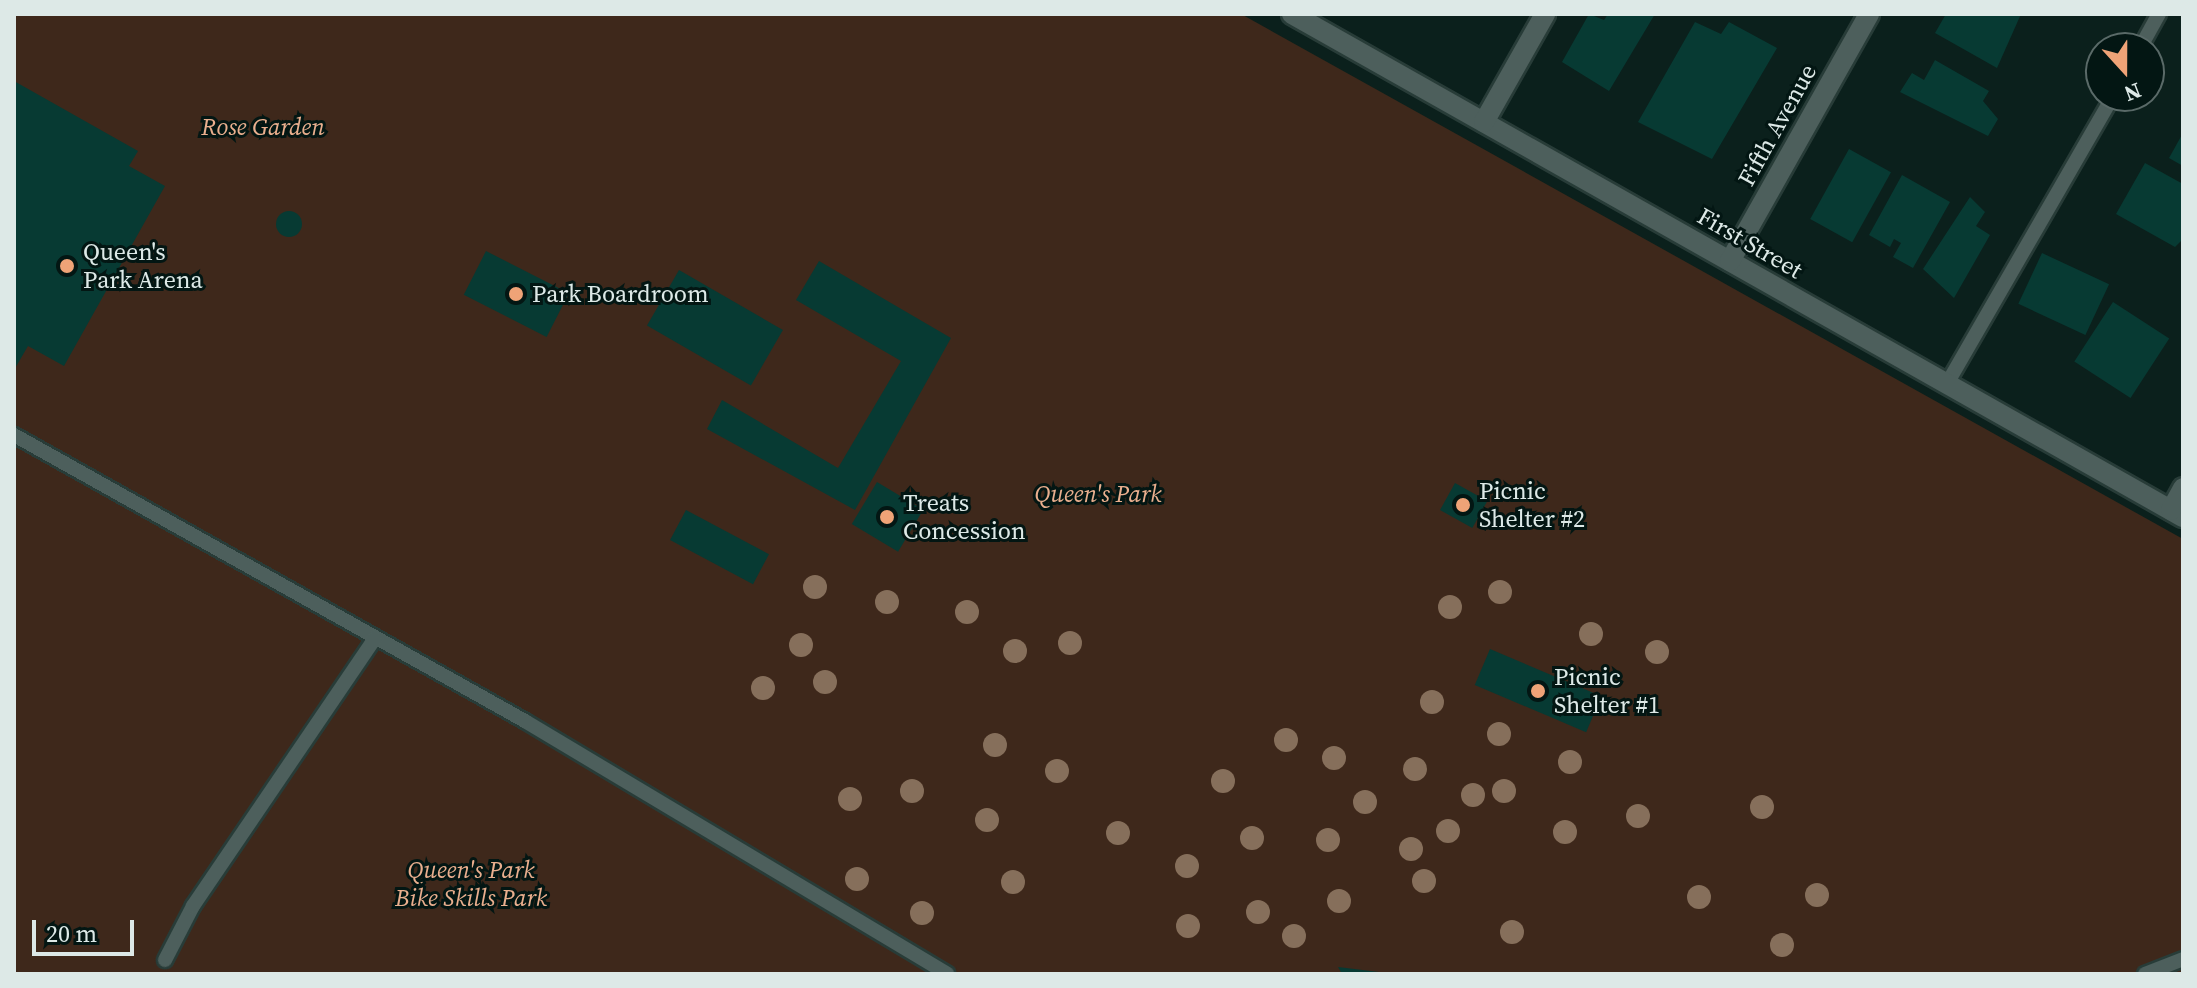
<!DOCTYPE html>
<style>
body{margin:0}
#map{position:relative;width:2197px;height:988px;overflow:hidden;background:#0b201c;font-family:"Source Serif 4",serif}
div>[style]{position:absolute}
.green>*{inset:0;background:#3e281b}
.building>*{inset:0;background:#073a33;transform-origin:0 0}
.round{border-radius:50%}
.roads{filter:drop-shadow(2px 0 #283c38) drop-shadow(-2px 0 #283c38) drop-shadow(0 2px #283c38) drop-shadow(0 -2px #283c38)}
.service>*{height:14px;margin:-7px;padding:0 7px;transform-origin:7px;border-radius:7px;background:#4d5f5c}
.minor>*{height:20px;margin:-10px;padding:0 10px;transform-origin:10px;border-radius:10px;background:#4d5f5c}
.trees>*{width:24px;height:24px;margin:-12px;border-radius:50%;background:#866f5b}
.dots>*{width:22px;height:22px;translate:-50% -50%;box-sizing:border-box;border:4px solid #031613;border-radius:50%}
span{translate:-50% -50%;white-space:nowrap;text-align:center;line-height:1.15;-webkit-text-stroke:6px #031613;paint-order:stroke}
.street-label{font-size:24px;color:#dde9e7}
.park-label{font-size:24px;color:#eaaf8e;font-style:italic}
.poi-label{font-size:24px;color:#dde9e7}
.left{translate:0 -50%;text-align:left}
.frame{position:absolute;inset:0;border:16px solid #dde9e7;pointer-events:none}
.north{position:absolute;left:2085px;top:32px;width:80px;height:80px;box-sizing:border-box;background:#031613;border:2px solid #5a6a68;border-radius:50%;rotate:159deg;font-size:22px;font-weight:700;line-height:32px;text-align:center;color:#dde9e7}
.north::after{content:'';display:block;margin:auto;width:28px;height:36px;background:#efa377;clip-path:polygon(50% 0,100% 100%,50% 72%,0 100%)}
.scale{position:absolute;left:32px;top:920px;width:102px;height:36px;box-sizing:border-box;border:4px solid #dde9e7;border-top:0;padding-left:10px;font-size:24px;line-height:28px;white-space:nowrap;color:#dde9e7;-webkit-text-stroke:6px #031613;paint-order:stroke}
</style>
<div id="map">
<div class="green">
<i style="clip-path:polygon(14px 14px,1241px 14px,2183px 539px,2183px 974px,14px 974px)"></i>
</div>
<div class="building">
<i style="clip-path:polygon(1589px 14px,1604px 20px,1608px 14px,1655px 14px,1609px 91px,1562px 62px)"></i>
<i style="clip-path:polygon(1946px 14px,2021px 14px,1997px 68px,1935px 33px)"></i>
<i style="clip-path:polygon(1695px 22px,1721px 34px,1729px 22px,1777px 48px,1712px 159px,1638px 122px)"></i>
<i style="clip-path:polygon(1935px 60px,1989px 91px,1983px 101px,1998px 119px,1988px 136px,1900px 92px,1912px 73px,1924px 80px)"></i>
<i style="clip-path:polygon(14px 81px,138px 151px,129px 166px,165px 186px,64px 366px,28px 346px,14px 370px)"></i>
<i style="clip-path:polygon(2183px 133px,2183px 166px,2169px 158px)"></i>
<i style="left:1849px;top:149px;width:48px;height:80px;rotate:29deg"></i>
<i style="clip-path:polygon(2145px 163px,2183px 184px,2183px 239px,2175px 247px,2116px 214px)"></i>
<i style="clip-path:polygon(1902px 175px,1950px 202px,1913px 268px,1893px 257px,1901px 243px,1894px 239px,1890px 247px,1869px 235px)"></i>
<i style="clip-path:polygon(1970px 197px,1985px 212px,1976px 226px,1990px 235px,1954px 298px,1923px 269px)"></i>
<i class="round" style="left:276px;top:211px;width:26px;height:26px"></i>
<i style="left:486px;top:251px;width:93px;height:49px;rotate:27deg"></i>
<i style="left:2042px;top:253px;width:74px;height:56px;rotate:25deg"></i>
<i style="clip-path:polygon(819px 261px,951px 338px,855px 510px,707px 429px,722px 400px,838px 468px,901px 361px,796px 300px)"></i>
<i style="left:679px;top:270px;width:120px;height:64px;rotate:30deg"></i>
<i style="left:2113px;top:302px;width:67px;height:71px;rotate:33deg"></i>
<i style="left:877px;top:482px;width:54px;height:49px;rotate:31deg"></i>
<i style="left:1455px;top:483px;width:37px;height:31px;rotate:29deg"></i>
<i style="left:686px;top:510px;width:94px;height:34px;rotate:28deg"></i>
<i style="left:1490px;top:649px;width:121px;height:39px;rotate:23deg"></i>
<i style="clip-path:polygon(1338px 967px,1379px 972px,1379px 974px,1342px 974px)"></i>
</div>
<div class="roads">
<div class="service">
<i style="left:2140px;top:48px;width:39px;rotate:-61deg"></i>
<i style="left:1948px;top:382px;width:330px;rotate:-60deg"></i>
<i style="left:14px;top:435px;width:586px;rotate:29.24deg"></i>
<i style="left:525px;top:721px;width:492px;rotate:30.9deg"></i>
<i style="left:165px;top:960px;width:61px;rotate:-62.6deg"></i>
<i style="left:193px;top:906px;width:324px;rotate:-55.8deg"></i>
<i style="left:2145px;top:974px;width:41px;rotate:-21.5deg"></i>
</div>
<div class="minor">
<i style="left:1292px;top:14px;width:1023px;rotate:29.45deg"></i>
<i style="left:1484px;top:122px;width:124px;rotate:-60.5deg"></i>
<i style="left:1730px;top:261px;width:283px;rotate:-60.6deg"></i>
<i style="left:2171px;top:510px;width:25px;rotate:-61deg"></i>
</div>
</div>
<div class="trees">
<i style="left:815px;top:587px"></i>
<i style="left:1500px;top:592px"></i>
<i style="left:887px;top:602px"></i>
<i style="left:1450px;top:607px"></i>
<i style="left:967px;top:612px"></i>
<i style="left:1591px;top:634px"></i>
<i style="left:1070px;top:643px"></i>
<i style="left:801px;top:645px"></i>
<i style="left:1015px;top:651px"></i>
<i style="left:1657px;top:652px"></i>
<i style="left:825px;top:682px"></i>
<i style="left:763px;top:688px"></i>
<i style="left:1432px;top:702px"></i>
<i style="left:1499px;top:734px"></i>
<i style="left:1286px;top:740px"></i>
<i style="left:995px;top:745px"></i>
<i style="left:1334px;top:758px"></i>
<i style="left:1570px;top:762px"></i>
<i style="left:1415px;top:769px"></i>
<i style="left:1057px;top:771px"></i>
<i style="left:1223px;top:781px"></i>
<i style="left:912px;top:791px"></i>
<i style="left:1504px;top:791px"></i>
<i style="left:1473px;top:795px"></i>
<i style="left:850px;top:799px"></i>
<i style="left:1365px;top:802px"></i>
<i style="left:1762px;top:807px"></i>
<i style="left:1638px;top:816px"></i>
<i style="left:987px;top:820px"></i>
<i style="left:1448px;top:831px"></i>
<i style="left:1565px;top:832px"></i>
<i style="left:1118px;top:833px"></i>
<i style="left:1252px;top:838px"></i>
<i style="left:1328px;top:840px"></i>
<i style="left:1411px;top:849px"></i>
<i style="left:1187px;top:866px"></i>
<i style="left:857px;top:879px"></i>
<i style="left:1424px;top:881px"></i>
<i style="left:1013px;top:882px"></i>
<i style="left:1817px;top:895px"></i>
<i style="left:1699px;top:897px"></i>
<i style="left:1339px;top:901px"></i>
<i style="left:1258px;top:912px"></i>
<i style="left:922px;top:913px"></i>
<i style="left:1188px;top:926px"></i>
<i style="left:1512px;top:932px"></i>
<i style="left:1294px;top:936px"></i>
<i style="left:1782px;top:945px"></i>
</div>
<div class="dots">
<i style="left:67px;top:266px;background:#efa377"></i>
<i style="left:516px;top:294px;background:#efa377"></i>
<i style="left:1463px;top:505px;background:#efa377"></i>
<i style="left:887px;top:517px;background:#efa377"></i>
<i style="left:1538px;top:691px;background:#efa377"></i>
</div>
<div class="street-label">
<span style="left:1777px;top:125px;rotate:-61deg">Fifth Avenue</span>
<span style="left:1750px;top:243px;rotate:30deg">First Street</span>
</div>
<div class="park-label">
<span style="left:263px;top:127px">Rose Garden</span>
<span style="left:1098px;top:494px">Queen's Park</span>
<span style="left:471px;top:884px">Queen's Park<br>Bike Skills Park</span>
</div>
<div class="poi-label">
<span class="left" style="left:83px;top:266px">Queen's<br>Park Arena</span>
<span class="left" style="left:532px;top:294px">Park Boardroom</span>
<span class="left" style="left:1479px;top:505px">Picnic<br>Shelter #2</span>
<span class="left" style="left:903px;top:517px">Treats<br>Concession</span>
<span class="left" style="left:1554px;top:691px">Picnic<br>Shelter #1</span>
</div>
<div class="frame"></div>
<div class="north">N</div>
<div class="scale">20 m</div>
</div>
